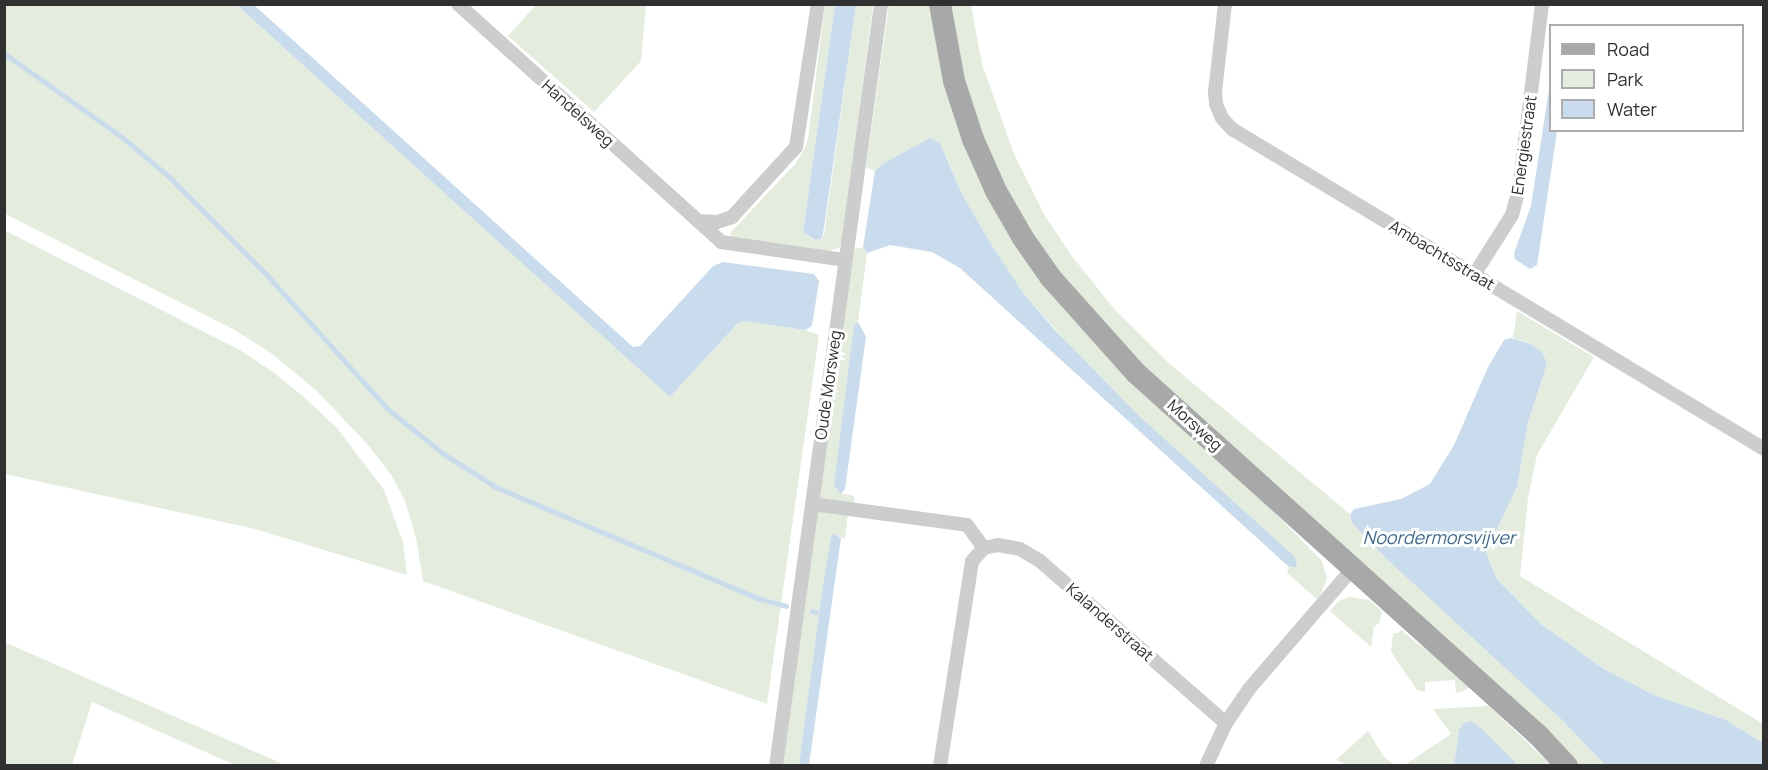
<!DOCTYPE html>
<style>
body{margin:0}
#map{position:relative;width:1768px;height:770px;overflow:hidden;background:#fff;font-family:Manrope,sans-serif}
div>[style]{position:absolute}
.green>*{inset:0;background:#e4eddd}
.water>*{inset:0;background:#c9dcee}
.stream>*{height:4.5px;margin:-2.25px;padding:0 2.25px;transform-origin:2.25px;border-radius:2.25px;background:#c9dcee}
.minor>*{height:14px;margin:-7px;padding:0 7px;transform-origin:7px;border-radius:7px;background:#cdcdcd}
.primary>*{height:22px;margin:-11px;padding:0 11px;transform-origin:11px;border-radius:11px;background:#a8a8a8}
span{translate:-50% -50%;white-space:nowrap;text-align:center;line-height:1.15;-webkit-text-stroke:6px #fff;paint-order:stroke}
.street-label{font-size:16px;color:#303030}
.water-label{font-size:18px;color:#396997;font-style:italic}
.frame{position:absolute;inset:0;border:6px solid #303030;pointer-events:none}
.legend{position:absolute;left:1549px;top:24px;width:195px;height:108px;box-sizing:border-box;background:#fff;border:2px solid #acacac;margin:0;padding:8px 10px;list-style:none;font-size:18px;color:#303030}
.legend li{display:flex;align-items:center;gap:12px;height:30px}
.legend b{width:30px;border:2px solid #acacac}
</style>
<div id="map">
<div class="green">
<i style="clip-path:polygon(5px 5px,237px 5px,671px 396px,738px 323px,744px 321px,805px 330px,819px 335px,767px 704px,423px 581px,416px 538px,405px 501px,392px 476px,368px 445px,318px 392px,271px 353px,233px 329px,5px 214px)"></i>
<i style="clip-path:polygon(536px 5px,646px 5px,641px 61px,594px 112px,508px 36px)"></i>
<i style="clip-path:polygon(825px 5px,835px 5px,803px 232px,814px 240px,821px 239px,824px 234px,856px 5px,873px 5px,842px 243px,839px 248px,829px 251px,734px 240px,730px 233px,795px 164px,804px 150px,808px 138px)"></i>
<i style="clip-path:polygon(889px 5px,930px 5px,941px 72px,954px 116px,1042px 283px,1118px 369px,1269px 507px,1322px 561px,1327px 579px,1318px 600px,1287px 573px,1289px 567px,1292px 568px,1093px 372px,1024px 294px,989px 241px,962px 194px,945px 153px,879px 167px,875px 171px,866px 167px)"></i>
<i style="clip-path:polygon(945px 5px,971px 5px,982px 64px,1014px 154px,1044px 214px,1071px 255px,1115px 310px,1171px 365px,1350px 514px,1352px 523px,1562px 720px,1605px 765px,1573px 765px,1193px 418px,1041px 255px,973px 121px)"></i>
<i style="clip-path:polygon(4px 230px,238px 349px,273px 372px,305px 398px,337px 428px,384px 490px,403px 542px,407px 575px,255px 529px,5px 474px)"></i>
<i style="clip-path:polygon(863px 247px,867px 253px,858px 322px,854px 325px,841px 493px,854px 496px,854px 505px,818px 498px,854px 249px)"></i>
<i style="clip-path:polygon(1517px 311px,1594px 357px,1537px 455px,1528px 498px,1520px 576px,1763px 724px,1763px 743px,1726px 720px,1654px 695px,1604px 669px,1541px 624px,1496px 578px,1486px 552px,1517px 487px,1528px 422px,1547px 364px,1543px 353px,1531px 344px,1513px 338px)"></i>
<i style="clip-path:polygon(823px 509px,848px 513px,845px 539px,835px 534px,831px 536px,799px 765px,782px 766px,816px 513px)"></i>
<i style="clip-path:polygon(1349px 597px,1369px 600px,1382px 611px,1380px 622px,1374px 627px,1371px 647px,1330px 611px,1338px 602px)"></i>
<i style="clip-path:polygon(1401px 630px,1458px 675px,1469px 686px,1466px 690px,1456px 693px,1455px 680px,1425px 682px,1425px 692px,1417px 690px,1391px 652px,1393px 633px,1398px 633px)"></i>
<i style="clip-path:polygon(4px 642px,235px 743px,285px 765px,235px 765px,92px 702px,72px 765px,5px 765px)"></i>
<i style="clip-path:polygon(1489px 706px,1551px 765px,1518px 765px,1471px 721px,1459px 730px,1454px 765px,1403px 766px,1451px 734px,1433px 709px)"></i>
<i style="clip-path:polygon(1368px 731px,1384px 757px,1395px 765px,1347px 765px,1336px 760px)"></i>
</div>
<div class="water">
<i style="clip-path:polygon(237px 5px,254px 5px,633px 347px,640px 346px,713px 266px,723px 262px,814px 274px,819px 281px,812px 326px,805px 330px,744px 321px,738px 323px,670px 397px)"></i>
<i style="clip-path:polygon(835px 5px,856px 5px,823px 234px,821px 239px,815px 240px,803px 232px)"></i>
<i style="clip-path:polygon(1550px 83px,1550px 130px,1557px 131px,1539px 252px,1537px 265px,1530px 269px,1515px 259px,1514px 253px,1531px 206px)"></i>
<i style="clip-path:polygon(930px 138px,940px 143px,962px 194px,989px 241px,1024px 294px,1054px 329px,1138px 415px,1295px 557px,1297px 567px,1289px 567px,960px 268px,932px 252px,890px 245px,867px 253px,863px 247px,875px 171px,884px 163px)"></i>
<i style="clip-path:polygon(858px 322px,866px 337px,845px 489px,841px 494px,834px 485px,854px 325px)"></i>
<i style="clip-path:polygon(1511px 338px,1531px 344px,1543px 353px,1547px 364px,1528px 422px,1517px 487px,1486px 552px,1496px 578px,1541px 624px,1604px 669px,1654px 695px,1726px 720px,1763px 743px,1763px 765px,1605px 765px,1562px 720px,1389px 561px,1352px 523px,1350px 514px,1354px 509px,1401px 499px,1430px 484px,1454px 445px,1488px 367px,1504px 340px)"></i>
<i style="clip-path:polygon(835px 534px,841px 538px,809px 765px,799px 765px,821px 600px,831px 536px)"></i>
<i style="clip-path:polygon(1471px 721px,1482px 729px,1518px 765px,1454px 765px,1459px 730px,1464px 723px)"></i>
</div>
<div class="stream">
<i style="left:4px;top:53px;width:145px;rotate:35.4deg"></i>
<i style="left:122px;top:137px;width:64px;rotate:39.9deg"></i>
<i style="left:171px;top:178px;width:138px;rotate:45.3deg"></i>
<i style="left:268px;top:276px;width:179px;rotate:47.9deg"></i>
<i style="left:388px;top:409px;width:72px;rotate:38.8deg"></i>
<i style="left:444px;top:454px;width:62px;rotate:32.4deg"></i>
<i style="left:496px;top:487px;width:284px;rotate:23deg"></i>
<i style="left:757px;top:598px;width:30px;rotate:15deg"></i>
<i style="left:812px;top:611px;width:4px;rotate:14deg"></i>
</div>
<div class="minor">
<i style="left:458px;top:4px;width:355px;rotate:42.1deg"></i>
<i style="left:721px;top:242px;width:124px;rotate:8.3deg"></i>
<i style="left:1225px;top:4px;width:89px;rotate:96.5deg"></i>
<i style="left:1215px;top:92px;width:12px;rotate:85deg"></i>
<i style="left:1216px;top:104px;width:15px;rotate:67deg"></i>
<i style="left:1222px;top:118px;width:15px;rotate:48deg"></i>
<i style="left:1232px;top:129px;width:621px;rotate:31.03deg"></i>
<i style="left:698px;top:221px;width:19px;rotate:3deg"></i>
<i style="left:717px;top:222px;width:16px;rotate:-18deg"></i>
<i style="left:732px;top:217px;width:95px;rotate:-47.6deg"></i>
<i style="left:796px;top:147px;width:145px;rotate:-81.3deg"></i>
<i style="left:1474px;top:275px;width:71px;rotate:-57.7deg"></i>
<i style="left:1512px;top:215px;width:27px;rotate:-75deg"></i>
<i style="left:1519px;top:189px;width:186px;rotate:-82.9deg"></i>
<i style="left:812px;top:504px;width:156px;rotate:7.7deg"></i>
<i style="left:967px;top:525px;width:29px;rotate:54deg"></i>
<i style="left:776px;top:766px;width:769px;rotate:-82.15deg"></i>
<i style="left:940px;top:766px;width:207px;rotate:-81.1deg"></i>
<i style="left:972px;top:561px;width:18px;rotate:-47deg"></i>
<i style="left:984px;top:548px;width:14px;rotate:-12deg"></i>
<i style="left:998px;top:545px;width:22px;rotate:10deg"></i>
<i style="left:1020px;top:549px;width:23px;rotate:31deg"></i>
<i style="left:1040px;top:561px;width:247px;rotate:41.1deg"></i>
<i style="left:1206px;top:766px;width:47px;rotate:-65.1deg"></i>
<i style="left:1226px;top:723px;width:41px;rotate:-55.9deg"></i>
<i style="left:1249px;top:689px;width:160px;rotate:-49.3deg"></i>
</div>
<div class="primary">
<i style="left:940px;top:4px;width:78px;rotate:79.7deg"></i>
<i style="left:954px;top:81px;width:61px;rotate:71.9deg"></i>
<i style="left:973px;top:139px;width:57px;rotate:66.1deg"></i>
<i style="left:996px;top:191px;width:54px;rotate:60.1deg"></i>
<i style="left:1023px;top:238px;width:49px;rotate:55deg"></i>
<i style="left:1051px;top:278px;width:127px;rotate:48.2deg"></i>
<i style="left:1136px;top:373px;width:542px;rotate:42.01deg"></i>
<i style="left:1539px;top:736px;width:41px;rotate:47deg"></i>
</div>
<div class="street-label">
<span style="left:578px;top:113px;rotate:42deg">Handelsweg</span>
<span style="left:1524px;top:145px;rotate:-82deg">Energiestraat</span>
<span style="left:1442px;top:255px;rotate:31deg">Ambachtsstraat</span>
<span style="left:828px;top:385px;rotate:-82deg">Oude Morsweg</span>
<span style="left:1195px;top:425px;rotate:42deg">Morsweg</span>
<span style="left:1110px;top:622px;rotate:41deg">Kalanderstraat</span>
</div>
<div class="water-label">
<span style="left:1439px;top:537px">Noordermorsvijver</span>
</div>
<div class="frame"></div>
<ul class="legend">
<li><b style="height:8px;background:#a8a8a8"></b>Road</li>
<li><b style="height:16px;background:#e4eddd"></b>Park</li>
<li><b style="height:16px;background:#c9dcee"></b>Water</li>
</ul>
</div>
